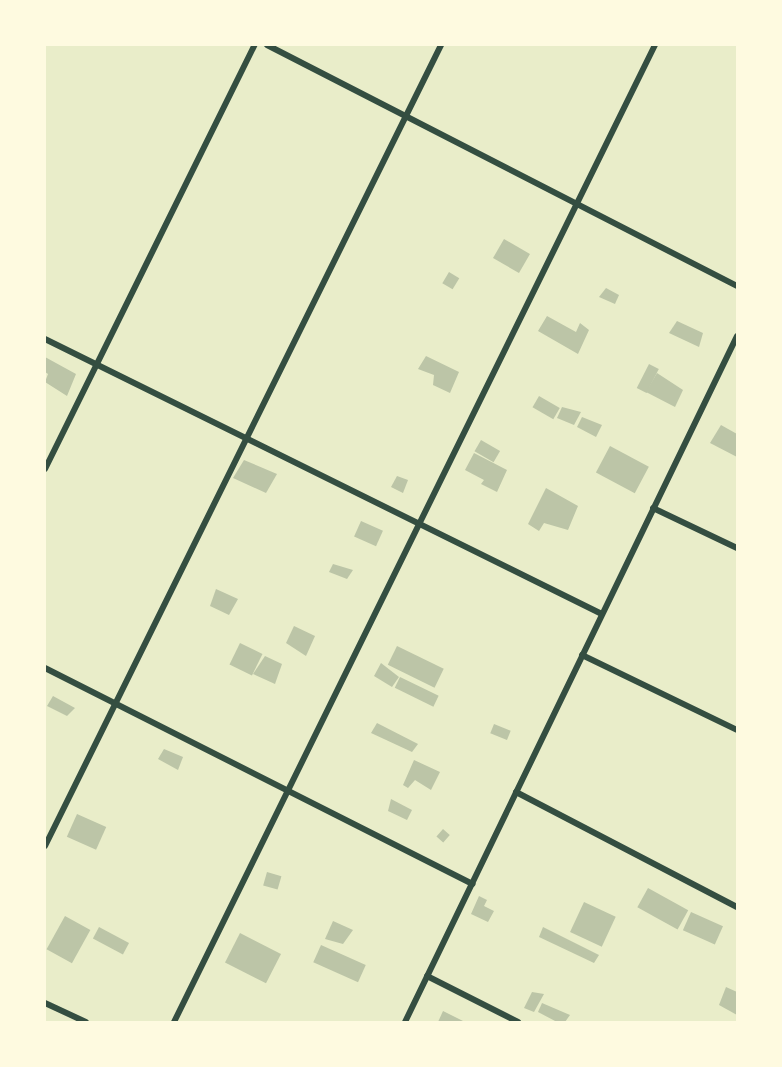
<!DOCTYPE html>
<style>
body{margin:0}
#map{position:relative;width:782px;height:1067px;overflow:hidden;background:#e9edc9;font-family:"Fira Sans",sans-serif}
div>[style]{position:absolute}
.building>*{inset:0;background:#bcc5a7;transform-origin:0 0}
.minor>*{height:6px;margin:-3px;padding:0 3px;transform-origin:3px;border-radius:3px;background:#344e41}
span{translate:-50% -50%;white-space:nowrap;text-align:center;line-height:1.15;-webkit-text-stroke:4.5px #fefae0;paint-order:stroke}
.frame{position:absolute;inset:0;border:46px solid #fefae0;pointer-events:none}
</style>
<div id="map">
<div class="building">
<i style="left:504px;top:239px;width:30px;height:22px;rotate:30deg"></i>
<i style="left:449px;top:272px;width:12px;height:13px;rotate:31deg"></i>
<i style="clip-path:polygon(606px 288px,619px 295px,615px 304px,599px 297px)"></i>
<i style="clip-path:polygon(547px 316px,576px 332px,580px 323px,589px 330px,578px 354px,538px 331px)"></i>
<i style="clip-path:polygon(677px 321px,703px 333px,699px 347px,669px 333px)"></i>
<i style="clip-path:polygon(426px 356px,459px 372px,450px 393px,433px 385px,434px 375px,418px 369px)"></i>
<i style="clip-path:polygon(45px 357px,76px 374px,67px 396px,45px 382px,48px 374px,45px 372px)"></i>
<i style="left:649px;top:364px;width:11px;height:27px;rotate:27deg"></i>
<i style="clip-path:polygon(657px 373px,683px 390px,675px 407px,646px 392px)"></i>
<i style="left:539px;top:396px;width:24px;height:13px;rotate:30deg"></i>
<i style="clip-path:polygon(562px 407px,581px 412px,574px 425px,557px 418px)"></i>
<i style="clip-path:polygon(582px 417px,602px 425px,596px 437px,577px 427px)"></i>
<i style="clip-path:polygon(721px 425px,737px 434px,737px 457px,710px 443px)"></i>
<i style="left:481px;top:440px;width:22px;height:13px;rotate:30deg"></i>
<i style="left:610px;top:446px;width:44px;height:30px;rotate:28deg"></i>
<i style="clip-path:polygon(474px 453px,507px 470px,497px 492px,481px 484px,484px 480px,465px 470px)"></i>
<i style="clip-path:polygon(244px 460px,277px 474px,266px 493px,233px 478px)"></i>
<i style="clip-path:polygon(397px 476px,408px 480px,403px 493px,391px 487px)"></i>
<i style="clip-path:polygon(546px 488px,578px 506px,568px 530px,544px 523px,539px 531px,528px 524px)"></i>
<i style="left:361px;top:521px;width:24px;height:17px;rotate:24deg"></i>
<i style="clip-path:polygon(333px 564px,353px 570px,347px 579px,329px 572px)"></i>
<i style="clip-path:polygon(216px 589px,238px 599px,229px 615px,210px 606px)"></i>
<i style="clip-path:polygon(294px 626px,315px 636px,306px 656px,286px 643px)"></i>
<i style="left:240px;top:643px;width:25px;height:24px;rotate:26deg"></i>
<i style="left:397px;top:646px;width:52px;height:21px;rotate:26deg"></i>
<i style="clip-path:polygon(265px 656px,282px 664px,275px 684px,253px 674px)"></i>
<i style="clip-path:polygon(381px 663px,399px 677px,392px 687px,374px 676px)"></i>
<i style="left:400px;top:677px;width:43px;height:12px;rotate:26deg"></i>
<i style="clip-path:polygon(53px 696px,75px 708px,67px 716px,47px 706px)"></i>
<i style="clip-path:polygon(377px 723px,418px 744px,412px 752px,371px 733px)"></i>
<i style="left:494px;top:724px;width:18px;height:10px;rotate:22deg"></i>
<i style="clip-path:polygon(164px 749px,183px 757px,178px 770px,158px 759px)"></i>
<i style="clip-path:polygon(414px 760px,440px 772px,431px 790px,415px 780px,408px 788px,403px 785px)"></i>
<i style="clip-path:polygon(391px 799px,412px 810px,407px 820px,388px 811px)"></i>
<i style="left:77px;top:814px;width:32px;height:25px;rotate:24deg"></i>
<i style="left:443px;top:829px;width:9px;height:10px;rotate:41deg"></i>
<i style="left:267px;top:872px;width:15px;height:14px;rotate:16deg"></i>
<i style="left:648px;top:888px;width:46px;height:22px;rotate:29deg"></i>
<i style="clip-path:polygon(479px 896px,487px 900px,484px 906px,494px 911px,488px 922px,471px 914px)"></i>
<i style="left:584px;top:902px;width:35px;height:33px;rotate:25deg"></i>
<i style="left:691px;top:912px;width:35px;height:20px;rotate:24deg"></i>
<i style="left:65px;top:916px;width:29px;height:38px;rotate:29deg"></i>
<i style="clip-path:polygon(333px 921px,353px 930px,343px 944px,325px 939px)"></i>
<i style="left:99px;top:927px;width:34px;height:13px;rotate:28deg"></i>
<i style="clip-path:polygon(543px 927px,599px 955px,594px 963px,539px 937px)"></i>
<i style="left:240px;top:933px;width:46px;height:33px;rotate:27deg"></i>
<i style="left:321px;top:945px;width:49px;height:19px;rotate:24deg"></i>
<i style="clip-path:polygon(726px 987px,737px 992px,737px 1015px,719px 1005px)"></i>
<i style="clip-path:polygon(532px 992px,544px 994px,534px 1012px,524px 1008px)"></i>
<i style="clip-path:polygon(542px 1003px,570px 1015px,565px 1022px,557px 1022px,538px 1012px)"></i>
<i style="clip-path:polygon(443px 1011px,465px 1022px,438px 1022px)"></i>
</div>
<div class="minor">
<i style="left:267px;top:45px;width:528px;rotate:27.15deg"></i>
<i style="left:45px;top:339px;width:621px;rotate:26.28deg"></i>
<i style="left:45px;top:469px;width:473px;rotate:-63.7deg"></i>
<i style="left:653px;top:508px;width:93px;rotate:25.5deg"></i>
<i style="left:582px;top:655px;width:172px;rotate:25.8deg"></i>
<i style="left:45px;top:668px;width:479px;rotate:26.8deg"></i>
<i style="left:516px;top:792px;width:249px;rotate:27.5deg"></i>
<i style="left:45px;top:846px;width:894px;rotate:-63.69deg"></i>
<i style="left:427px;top:976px;width:102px;rotate:26.8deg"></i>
<i style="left:45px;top:1003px;width:45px;rotate:24.9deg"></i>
<i style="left:174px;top:1022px;width:1089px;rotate:-63.79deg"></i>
<i style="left:405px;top:1022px;width:762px;rotate:-64.17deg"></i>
</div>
<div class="frame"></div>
</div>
